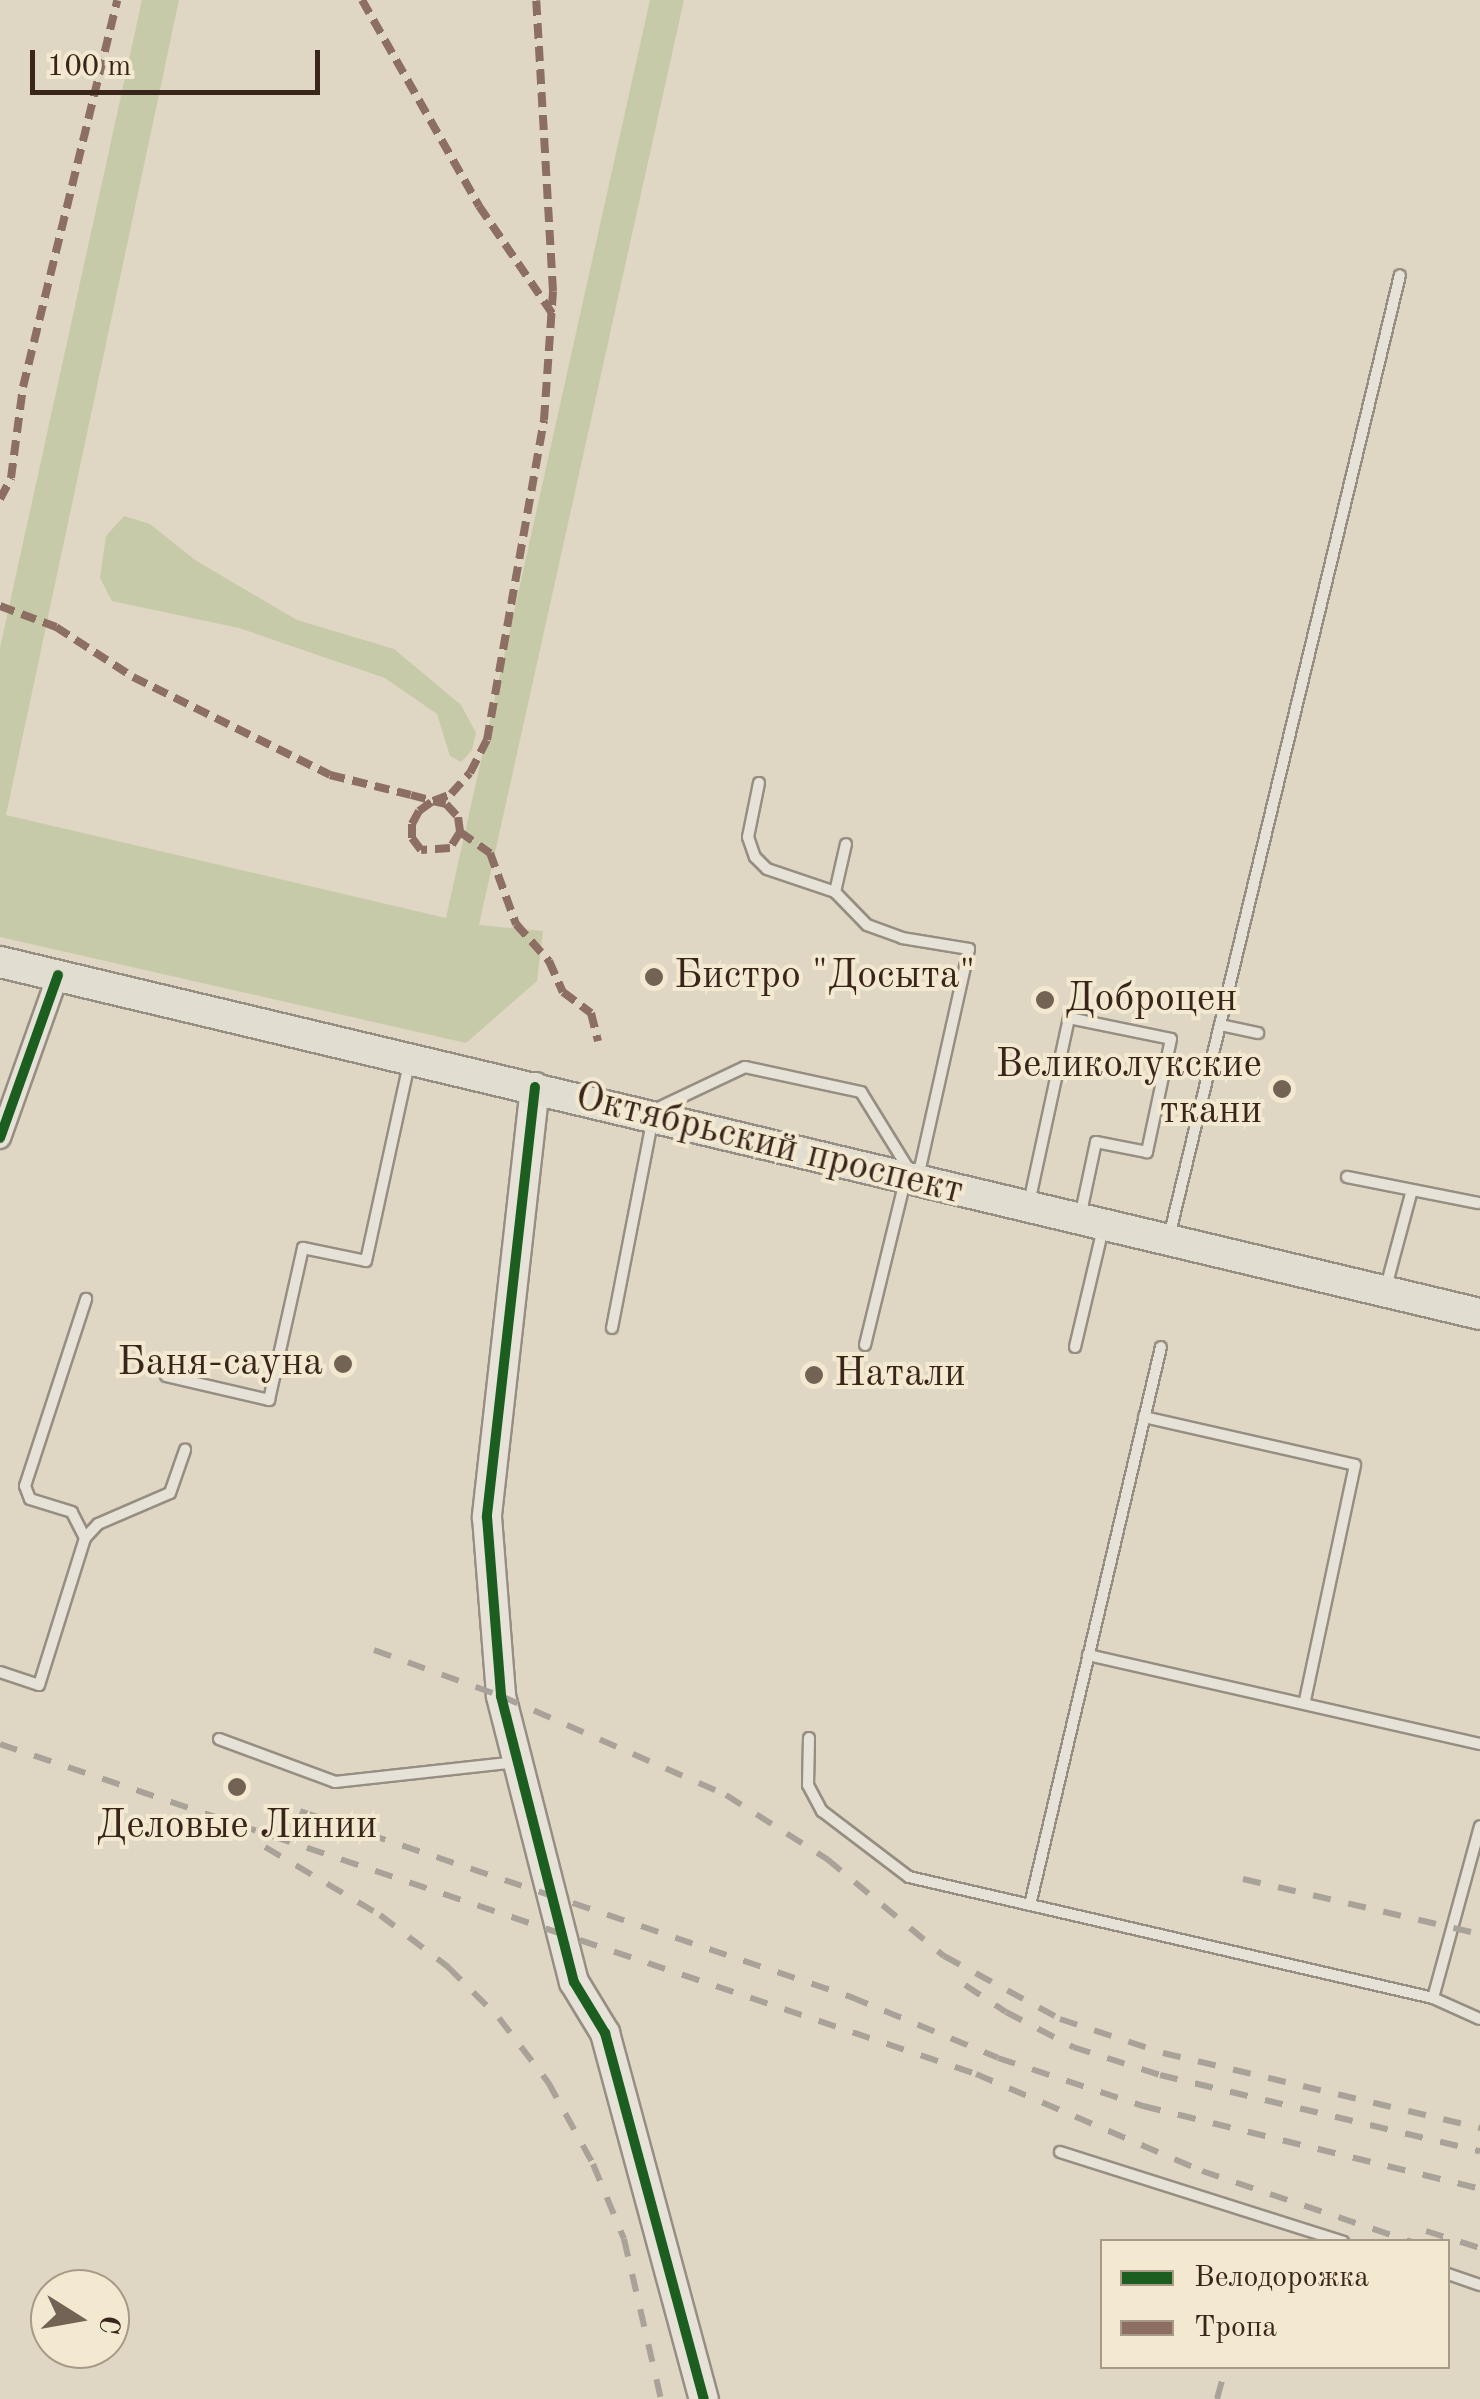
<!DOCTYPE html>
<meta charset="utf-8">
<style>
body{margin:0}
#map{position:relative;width:1480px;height:2399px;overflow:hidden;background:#dfd6c3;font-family:"Old Standard TT",serif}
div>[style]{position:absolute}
.green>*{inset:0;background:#c6caa8}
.roads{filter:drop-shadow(2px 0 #968e82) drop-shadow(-2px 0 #968e82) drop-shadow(0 2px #968e82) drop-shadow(0 -2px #968e82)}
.lane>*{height:10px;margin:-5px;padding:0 5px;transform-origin:5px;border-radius:5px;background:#e7e2d7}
.street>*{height:20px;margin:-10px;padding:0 10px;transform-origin:10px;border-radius:10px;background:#e7e2d7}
.secondary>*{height:28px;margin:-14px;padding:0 14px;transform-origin:14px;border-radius:14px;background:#e7e2d7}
.primary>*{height:30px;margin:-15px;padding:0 15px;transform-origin:15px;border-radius:15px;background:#e2ddd1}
.rail>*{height:6px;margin-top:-3px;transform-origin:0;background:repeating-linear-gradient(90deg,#a8a299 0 18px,transparent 0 36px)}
.quiet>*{height:8px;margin-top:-4px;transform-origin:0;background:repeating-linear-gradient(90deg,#8d6e63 0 15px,transparent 0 23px)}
.cycleway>*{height:10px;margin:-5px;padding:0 5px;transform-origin:5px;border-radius:5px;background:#1b5e20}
.dots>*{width:28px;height:28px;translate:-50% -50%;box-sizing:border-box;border:5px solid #f3e8d0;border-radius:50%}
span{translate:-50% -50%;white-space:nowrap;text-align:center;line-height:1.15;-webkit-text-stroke:8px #f3e8d0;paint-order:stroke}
.poi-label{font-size:40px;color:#39251a}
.left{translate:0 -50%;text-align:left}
.right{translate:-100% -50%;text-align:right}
.street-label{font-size:40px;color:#39251a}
.legend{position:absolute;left:1100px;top:2239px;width:350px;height:130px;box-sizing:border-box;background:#f3e8d0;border:2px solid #a99a87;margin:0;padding:12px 18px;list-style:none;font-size:30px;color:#39251a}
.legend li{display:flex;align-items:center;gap:20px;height:50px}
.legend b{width:50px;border:2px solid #a99a87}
.north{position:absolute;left:30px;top:2269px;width:100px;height:100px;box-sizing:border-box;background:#f3e8d0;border:2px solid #a99a87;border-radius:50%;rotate:101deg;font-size:28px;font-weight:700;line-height:40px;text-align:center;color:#39251a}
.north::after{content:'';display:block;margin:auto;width:35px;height:45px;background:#736355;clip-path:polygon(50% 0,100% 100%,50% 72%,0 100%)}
.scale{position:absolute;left:30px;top:50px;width:290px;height:45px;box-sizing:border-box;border:5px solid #39251a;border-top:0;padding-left:12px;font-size:30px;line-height:35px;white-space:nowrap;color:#39251a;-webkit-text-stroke:8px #f3e8d0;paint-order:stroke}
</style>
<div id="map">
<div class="green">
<i style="clip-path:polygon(142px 0,179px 0,6px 815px,446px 918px,650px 0,684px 0,479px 925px,543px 931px,537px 981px,466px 1043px,0 937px,0 648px)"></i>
<i style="clip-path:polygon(124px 516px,150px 524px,195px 560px,297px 620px,394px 649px,461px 705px,476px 733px,472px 750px,461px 762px,450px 756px,437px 714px,385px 678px,239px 628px,112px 601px,100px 578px,106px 536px)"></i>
</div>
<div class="roads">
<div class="lane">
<i style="left:759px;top:783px;width:55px;rotate:101.5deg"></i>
<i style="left:748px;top:837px;width:21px;rotate:71deg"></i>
<i style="left:755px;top:857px;width:17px;rotate:45deg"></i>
<i style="left:767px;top:869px;width:72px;rotate:18.7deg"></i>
<i style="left:835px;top:892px;width:46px;rotate:45.9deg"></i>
<i style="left:867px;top:925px;width:37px;rotate:20deg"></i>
<i style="left:902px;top:938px;width:68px;rotate:9.3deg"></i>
<i style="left:969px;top:949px;width:234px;rotate:102.6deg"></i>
<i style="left:835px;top:892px;width:49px;rotate:-77.1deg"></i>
<i style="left:1220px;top:1025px;width:39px;rotate:12deg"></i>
<i style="left:656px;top:1109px;width:98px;rotate:-25.3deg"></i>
<i style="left:745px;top:1067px;width:119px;rotate:12.2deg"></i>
<i style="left:861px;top:1092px;width:95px;rotate:58.3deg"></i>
<i style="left:1347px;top:1177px;width:134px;rotate:11.2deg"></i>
<i style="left:1029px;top:1203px;width:189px;rotate:-77.8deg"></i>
<i style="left:1069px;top:1018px;width:104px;rotate:11.6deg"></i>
<i style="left:1171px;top:1039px;width:116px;rotate:102deg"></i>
<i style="left:1147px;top:1152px;width:52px;rotate:-168.9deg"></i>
<i style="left:1096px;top:1142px;width:77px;rotate:102deg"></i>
<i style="left:1169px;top:1237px;width:989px;rotate:-76.5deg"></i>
<i style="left:1386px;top:1287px;width:100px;rotate:-75deg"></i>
<i style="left:612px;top:1328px;width:210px;rotate:-79deg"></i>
<i style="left:865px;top:1345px;width:169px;rotate:-76.3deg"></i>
<i style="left:1075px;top:1347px;width:121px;rotate:-76.7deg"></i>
<i style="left:166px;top:1376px;width:106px;rotate:13.1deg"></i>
<i style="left:269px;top:1400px;width:156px;rotate:-77.4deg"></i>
<i style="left:303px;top:1248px;width:64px;rotate:11.7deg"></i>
<i style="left:366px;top:1261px;width:203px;rotate:-77.7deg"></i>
<i style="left:1144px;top:1417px;width:216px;rotate:12.8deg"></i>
<i style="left:1355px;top:1465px;width:241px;rotate:102deg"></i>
<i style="left:85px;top:1538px;width:19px;rotate:-47deg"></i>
<i style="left:98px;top:1524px;width:78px;rotate:-23.3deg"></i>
<i style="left:170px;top:1493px;width:46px;rotate:-70.8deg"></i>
<i style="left:1088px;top:1655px;width:402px;rotate:12.8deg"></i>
<i style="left:0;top:1672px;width:41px;rotate:18.4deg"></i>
<i style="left:39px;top:1685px;width:154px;rotate:-72.6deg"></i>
<i style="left:85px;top:1538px;width:29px;rotate:-117deg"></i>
<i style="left:72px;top:1512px;width:44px;rotate:-162.8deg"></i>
<i style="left:30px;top:1499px;width:14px;rotate:-111deg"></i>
<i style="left:25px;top:1486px;width:197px;rotate:-71.9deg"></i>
<i style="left:809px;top:1738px;width:47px;rotate:91.2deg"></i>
<i style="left:808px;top:1785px;width:30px;rotate:62deg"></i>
<i style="left:822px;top:1811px;width:109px;rotate:37.2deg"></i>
<i style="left:909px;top:1877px;width:538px;rotate:13deg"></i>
<i style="left:1433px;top:1998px;width:51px;rotate:24.1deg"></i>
<i style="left:219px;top:1739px;width:124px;rotate:20.3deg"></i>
<i style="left:335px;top:1782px;width:183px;rotate:-6.3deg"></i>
<i style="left:1030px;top:1905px;width:573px;rotate:-76.79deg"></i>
<i style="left:1433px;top:1998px;width:178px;rotate:-74.7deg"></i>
<i style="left:1060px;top:2152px;width:297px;rotate:17.6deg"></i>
<i style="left:1448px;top:2274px;width:34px;rotate:19deg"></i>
</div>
<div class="street">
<i style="left:0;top:1138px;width:173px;rotate:-70.4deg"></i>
</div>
<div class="secondary">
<i style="left:535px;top:1087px;width:433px;rotate:96.4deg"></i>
<i style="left:487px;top:1517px;width:180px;rotate:85.5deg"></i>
<i style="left:501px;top:1696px;width:295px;rotate:75.7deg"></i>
<i style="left:574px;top:1982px;width:60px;rotate:58.7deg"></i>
<i style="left:605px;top:2033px;width:379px;rotate:74.9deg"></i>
</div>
<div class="primary">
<i style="left:0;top:962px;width:1521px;rotate:13.38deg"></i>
</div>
</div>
<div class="rail">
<i style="left:374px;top:1650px;width:135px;rotate:19.9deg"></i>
<i style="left:501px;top:1696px;width:246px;rotate:23.7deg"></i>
<i style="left:726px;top:1795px;width:120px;rotate:32.4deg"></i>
<i style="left:827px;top:1859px;width:152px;rotate:39.7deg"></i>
<i style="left:944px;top:1956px;width:132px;rotate:28.5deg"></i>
<i style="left:1060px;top:2019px;width:108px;rotate:18.3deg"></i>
<i style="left:1163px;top:2053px;width:326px;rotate:13.3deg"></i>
<i style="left:0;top:1744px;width:1030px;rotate:18.68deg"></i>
<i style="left:976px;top:2074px;width:246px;rotate:23.2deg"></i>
<i style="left:1202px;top:2171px;width:222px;rotate:18.7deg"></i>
<i style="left:300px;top:1811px;width:582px;rotate:18.65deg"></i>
<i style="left:851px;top:1997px;width:159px;rotate:22.5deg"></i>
<i style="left:998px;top:2058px;width:153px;rotate:18.3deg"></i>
<i style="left:1143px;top:2106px;width:347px;rotate:13.8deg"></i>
<i style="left:265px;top:1847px;width:134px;rotate:30.6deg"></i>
<i style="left:380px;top:1915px;width:86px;rotate:37.4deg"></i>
<i style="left:448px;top:1967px;width:72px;rotate:45deg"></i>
<i style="left:499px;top:2018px;width:81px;rotate:52.6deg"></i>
<i style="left:548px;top:2082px;width:94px;rotate:61.2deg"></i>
<i style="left:593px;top:2164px;width:81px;rotate:67.5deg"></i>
<i style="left:624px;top:2239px;width:164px;rotate:77deg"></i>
<i style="left:1243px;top:1879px;width:243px;rotate:13.1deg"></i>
<i style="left:965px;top:1985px;width:49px;rotate:33.4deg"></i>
<i style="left:1006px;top:2012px;width:76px;rotate:27.6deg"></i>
<i style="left:1073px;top:2047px;width:91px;rotate:17.8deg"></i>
<i style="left:1160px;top:2075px;width:329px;rotate:13.4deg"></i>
<i style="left:1426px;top:2231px;width:57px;rotate:17.5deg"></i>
<i style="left:1217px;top:2399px;width:34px;rotate:-75deg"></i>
</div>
<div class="quiet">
<i style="left:362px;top:0;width:237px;rotate:60.4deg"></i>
<i style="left:479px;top:206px;width:130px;rotate:55.7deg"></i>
<i style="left:0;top:499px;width:24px;rotate:-62deg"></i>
<i style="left:11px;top:478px;width:92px;rotate:-82.5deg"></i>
<i style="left:23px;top:387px;width:398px;rotate:-76.3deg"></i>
<i style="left:0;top:606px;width:60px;rotate:20.6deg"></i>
<i style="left:56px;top:627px;width:92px;rotate:33deg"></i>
<i style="left:133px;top:677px;width:220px;rotate:26.4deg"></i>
<i style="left:330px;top:775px;width:83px;rotate:13.9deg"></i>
<i style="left:411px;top:795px;width:23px;rotate:15deg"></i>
<i style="left:433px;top:801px;width:13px;rotate:13deg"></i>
<i style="left:446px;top:804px;width:18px;rotate:47deg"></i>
<i style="left:458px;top:817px;width:15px;rotate:82deg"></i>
<i style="left:460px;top:832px;width:19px;rotate:122deg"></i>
<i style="left:450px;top:848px;width:29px;rotate:176deg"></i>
<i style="left:421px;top:850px;width:15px;rotate:-127deg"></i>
<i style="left:412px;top:838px;width:14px;rotate:-90deg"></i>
<i style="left:412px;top:824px;width:15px;rotate:-62deg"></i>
<i style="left:419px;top:811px;width:17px;rotate:-36deg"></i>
<i style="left:433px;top:801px;width:19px;rotate:-21deg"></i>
<i style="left:451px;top:794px;width:28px;rotate:-48deg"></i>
<i style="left:470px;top:773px;width:37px;rotate:-63deg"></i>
<i style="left:487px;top:740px;width:325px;rotate:-79.9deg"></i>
<i style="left:544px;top:420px;width:129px;rotate:-86deg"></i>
<i style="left:553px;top:291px;width:291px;rotate:-93.3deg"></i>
<i style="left:460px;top:832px;width:37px;rotate:35deg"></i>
<i style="left:490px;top:853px;width:76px;rotate:69.9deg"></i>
<i style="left:516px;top:924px;width:50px;rotate:48.3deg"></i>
<i style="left:549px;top:961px;width:34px;rotate:66deg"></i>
<i style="left:563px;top:992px;width:35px;rotate:37deg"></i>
<i style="left:591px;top:1013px;width:29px;rotate:76deg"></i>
</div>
<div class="cycleway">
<i style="left:535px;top:1087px;width:433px;rotate:96.4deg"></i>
<i style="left:487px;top:1517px;width:180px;rotate:85.5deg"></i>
<i style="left:501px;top:1696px;width:295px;rotate:75.7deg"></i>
<i style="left:574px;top:1982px;width:60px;rotate:58.7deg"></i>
<i style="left:605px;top:2033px;width:379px;rotate:74.9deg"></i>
<i style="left:0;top:1138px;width:173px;rotate:-70.4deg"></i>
</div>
<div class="dots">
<i style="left:654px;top:977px;background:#736355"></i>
<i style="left:1045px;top:1000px;background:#736355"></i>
<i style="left:1282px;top:1089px;background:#736355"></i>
<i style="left:343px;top:1364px;background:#736355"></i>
<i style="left:814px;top:1375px;background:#736355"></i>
<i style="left:237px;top:1787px;background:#736355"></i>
</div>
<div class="poi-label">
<span class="left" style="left:674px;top:977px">Бистро "Досыта"</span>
<span class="left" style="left:1065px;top:1000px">Доброцен</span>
<span class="right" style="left:1262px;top:1089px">Великолукские<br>ткани</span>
<span class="right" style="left:323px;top:1364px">Баня-сауна</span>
<span class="left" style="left:834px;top:1375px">Натали</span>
<span style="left:237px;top:1827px">Деловые Линии</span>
</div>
<div class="street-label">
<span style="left:769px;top:1145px;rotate:14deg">Октябрьский проспект</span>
</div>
<ul class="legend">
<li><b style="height:12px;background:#1b5e20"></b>Велодорожка</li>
<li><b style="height:12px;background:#8d6e63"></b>Тропа</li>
</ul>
<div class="north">С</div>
<div class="scale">100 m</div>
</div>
